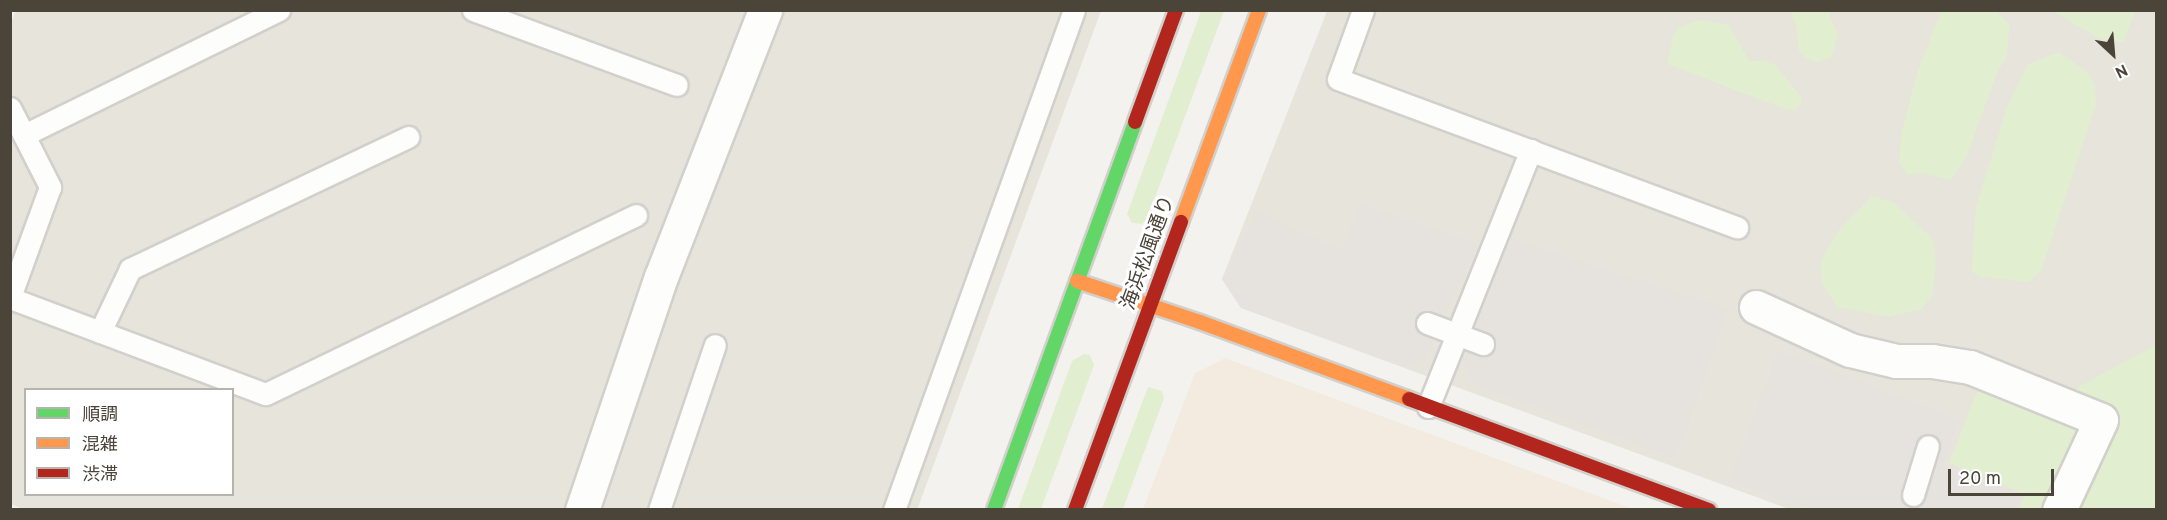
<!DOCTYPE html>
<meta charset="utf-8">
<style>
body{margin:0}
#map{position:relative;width:2167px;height:520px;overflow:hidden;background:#f4f2ee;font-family:Overpass,"Noto Sans JP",sans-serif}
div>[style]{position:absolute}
.residential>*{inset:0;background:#e7e4dc}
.commercial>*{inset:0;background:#f3ebdf}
.green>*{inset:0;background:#e1eecf}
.parking>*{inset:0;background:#e6e3df}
.roads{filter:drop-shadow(2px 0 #d2d0cb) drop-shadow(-2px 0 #d2d0cb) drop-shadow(0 2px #d2d0cb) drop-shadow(0 -2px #d2d0cb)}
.lane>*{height:21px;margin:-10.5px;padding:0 10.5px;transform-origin:10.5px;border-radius:10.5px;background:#fdfdfc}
.street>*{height:33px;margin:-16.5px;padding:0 16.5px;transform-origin:16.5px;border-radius:16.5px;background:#fdfdfc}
.fast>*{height:14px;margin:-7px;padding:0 7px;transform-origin:7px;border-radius:7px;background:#63d668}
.slow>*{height:14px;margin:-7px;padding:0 7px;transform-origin:7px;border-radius:7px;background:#ff974d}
.jam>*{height:14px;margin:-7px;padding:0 7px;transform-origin:7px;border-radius:7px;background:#b3261e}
span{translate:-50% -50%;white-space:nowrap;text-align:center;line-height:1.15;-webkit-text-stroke:6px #fff;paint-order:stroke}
.street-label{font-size:20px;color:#4b4439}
.frame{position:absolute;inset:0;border:12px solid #4b4439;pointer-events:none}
.legend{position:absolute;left:24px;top:388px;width:210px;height:108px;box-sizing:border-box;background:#fff;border:2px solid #b7b4b0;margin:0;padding:8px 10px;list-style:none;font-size:18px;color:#4b4439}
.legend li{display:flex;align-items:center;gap:12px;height:30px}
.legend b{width:30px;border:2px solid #b7b4b0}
.north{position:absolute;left:2083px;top:24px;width:60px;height:60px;-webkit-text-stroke:4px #fff;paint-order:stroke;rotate:154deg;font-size:16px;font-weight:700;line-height:24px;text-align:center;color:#4b4439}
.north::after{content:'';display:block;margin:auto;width:21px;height:27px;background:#4b4439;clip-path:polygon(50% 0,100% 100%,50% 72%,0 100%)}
.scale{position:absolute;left:1948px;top:469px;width:106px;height:27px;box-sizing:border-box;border:3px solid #4b4439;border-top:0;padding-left:8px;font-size:18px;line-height:21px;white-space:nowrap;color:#4b4439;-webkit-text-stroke:4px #fff;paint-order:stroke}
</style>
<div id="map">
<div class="residential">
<i style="clip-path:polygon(evenodd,16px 10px,1101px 11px,917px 510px,25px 510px,11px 504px,10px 26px,16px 10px,26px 390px,232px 390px,232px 494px,26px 494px,26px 390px)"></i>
<i style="clip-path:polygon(1327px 11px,2156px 11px,2156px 509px,1789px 509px,1241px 308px,1222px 279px)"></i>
</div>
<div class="commercial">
<i style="clip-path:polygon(1225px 358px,1633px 509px,1143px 509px,1195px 373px)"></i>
</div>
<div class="green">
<i style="clip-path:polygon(1201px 11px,1224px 11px,1147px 219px,1142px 224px,1132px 223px,1127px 214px)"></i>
<i style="clip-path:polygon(1828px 11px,1838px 35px,1832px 57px,1817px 62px,1807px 59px,1799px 52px,1796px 26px,1790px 11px)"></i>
<i style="clip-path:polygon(1941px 11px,1996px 11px,2010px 25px,2006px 59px,1998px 70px,1966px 158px,1951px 180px,1921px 173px,1908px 175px,1899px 164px,1901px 136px,1917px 73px)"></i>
<i style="clip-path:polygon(2052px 11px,2135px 11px,2123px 43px,2099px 38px)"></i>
<i style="clip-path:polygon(1700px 20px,1729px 25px,1749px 61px,1766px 61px,1775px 65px,1800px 95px,1802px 102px,1799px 106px,1795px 110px,1788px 110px,1667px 64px,1673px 35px,1680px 27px)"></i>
<i style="clip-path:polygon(2059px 52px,2087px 72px,2095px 85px,2096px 104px,2041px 271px,2028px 282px,1980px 277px,1971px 271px,1976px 207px,2007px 107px,2028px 64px)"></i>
<i style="clip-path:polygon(1872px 196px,1893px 202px,1932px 238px,1936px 258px,1933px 294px,1922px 309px,1888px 317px,1837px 307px,1822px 284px,1820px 262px,1839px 230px)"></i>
<i style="clip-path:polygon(2156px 345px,2156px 509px,2020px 509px,2025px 494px,1949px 463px,1976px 394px,2005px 368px,2073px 390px)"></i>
<i style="clip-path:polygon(1084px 354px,1090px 355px,1094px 365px,1041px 509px,1018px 509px,1072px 361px)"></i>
<i style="clip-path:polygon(1148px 387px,1162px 391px,1164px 398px,1123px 509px,1102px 509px)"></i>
</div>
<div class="parking">
<i style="clip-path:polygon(1361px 203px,1478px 244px,1426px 358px,1405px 366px,1241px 308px,1222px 279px,1257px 212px,1341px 249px)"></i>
<i style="clip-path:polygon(1511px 238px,1728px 309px,1676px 459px,1475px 385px,1462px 363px)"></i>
<i style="clip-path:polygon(1778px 350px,1960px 420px,1943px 466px,2021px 497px,2017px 509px,1812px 510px,1729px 481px)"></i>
</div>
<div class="roads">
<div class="lane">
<i style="left:473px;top:10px;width:217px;rotate:20.2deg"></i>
<i style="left:1363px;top:10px;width:73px;rotate:109.9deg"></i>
<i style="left:1338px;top:79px;width:426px;rotate:20.4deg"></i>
<i style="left:10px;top:108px;width:89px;rotate:63.1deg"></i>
<i style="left:50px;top:187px;width:117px;rotate:110deg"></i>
<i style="left:24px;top:135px;width:284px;rotate:-26.1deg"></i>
<i style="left:10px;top:298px;width:273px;rotate:20.6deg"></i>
<i style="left:266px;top:394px;width:411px;rotate:-25.8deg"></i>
<i style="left:1427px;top:323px;width:60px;rotate:20.6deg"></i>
<i style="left:100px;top:332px;width:70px;rotate:-64.5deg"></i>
<i style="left:130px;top:269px;width:308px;rotate:-25.4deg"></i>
<i style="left:1428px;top:407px;width:277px;rotate:-68.2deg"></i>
<i style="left:1913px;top:495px;width:51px;rotate:-73deg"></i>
<i style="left:659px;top:510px;width:174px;rotate:-71.3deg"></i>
<i style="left:894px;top:510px;width:531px;rotate:-70.2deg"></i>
</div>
<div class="street">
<i style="left:1756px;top:307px;width:103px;rotate:24.6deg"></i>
<i style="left:1850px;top:350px;width:47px;rotate:13.4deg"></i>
<i style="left:1896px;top:361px;width:36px"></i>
<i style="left:1932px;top:361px;width:38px;rotate:9deg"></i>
<i style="left:1970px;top:367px;width:141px;rotate:22deg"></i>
<i style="left:2101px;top:420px;width:99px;rotate:115deg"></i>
<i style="left:582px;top:510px;width:246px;rotate:-71.3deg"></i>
<i style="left:661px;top:277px;width:287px;rotate:-68.7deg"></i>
</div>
<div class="fast">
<i style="left:994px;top:510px;width:413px;rotate:-70deg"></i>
</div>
<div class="slow">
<i style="left:1181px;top:222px;width:226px;rotate:-69.8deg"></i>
<i style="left:1077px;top:281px;width:130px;rotate:18.4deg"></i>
<i style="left:1200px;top:322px;width:223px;rotate:20.2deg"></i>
</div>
<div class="jam">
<i style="left:1135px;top:122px;width:119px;rotate:-69.9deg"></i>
<i style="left:1409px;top:399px;width:320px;rotate:20.3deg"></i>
<i style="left:1075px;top:510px;width:307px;rotate:-69.8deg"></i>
</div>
</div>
<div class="street-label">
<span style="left:1149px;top:253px;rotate:-70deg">海浜松風通り</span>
</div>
<div class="frame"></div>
<ul class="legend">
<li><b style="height:8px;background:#63d668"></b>順調</li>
<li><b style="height:8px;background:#ff974d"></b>混雑</li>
<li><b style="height:8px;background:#b3261e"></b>渋滞</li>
</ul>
<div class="north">N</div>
<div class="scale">20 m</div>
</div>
